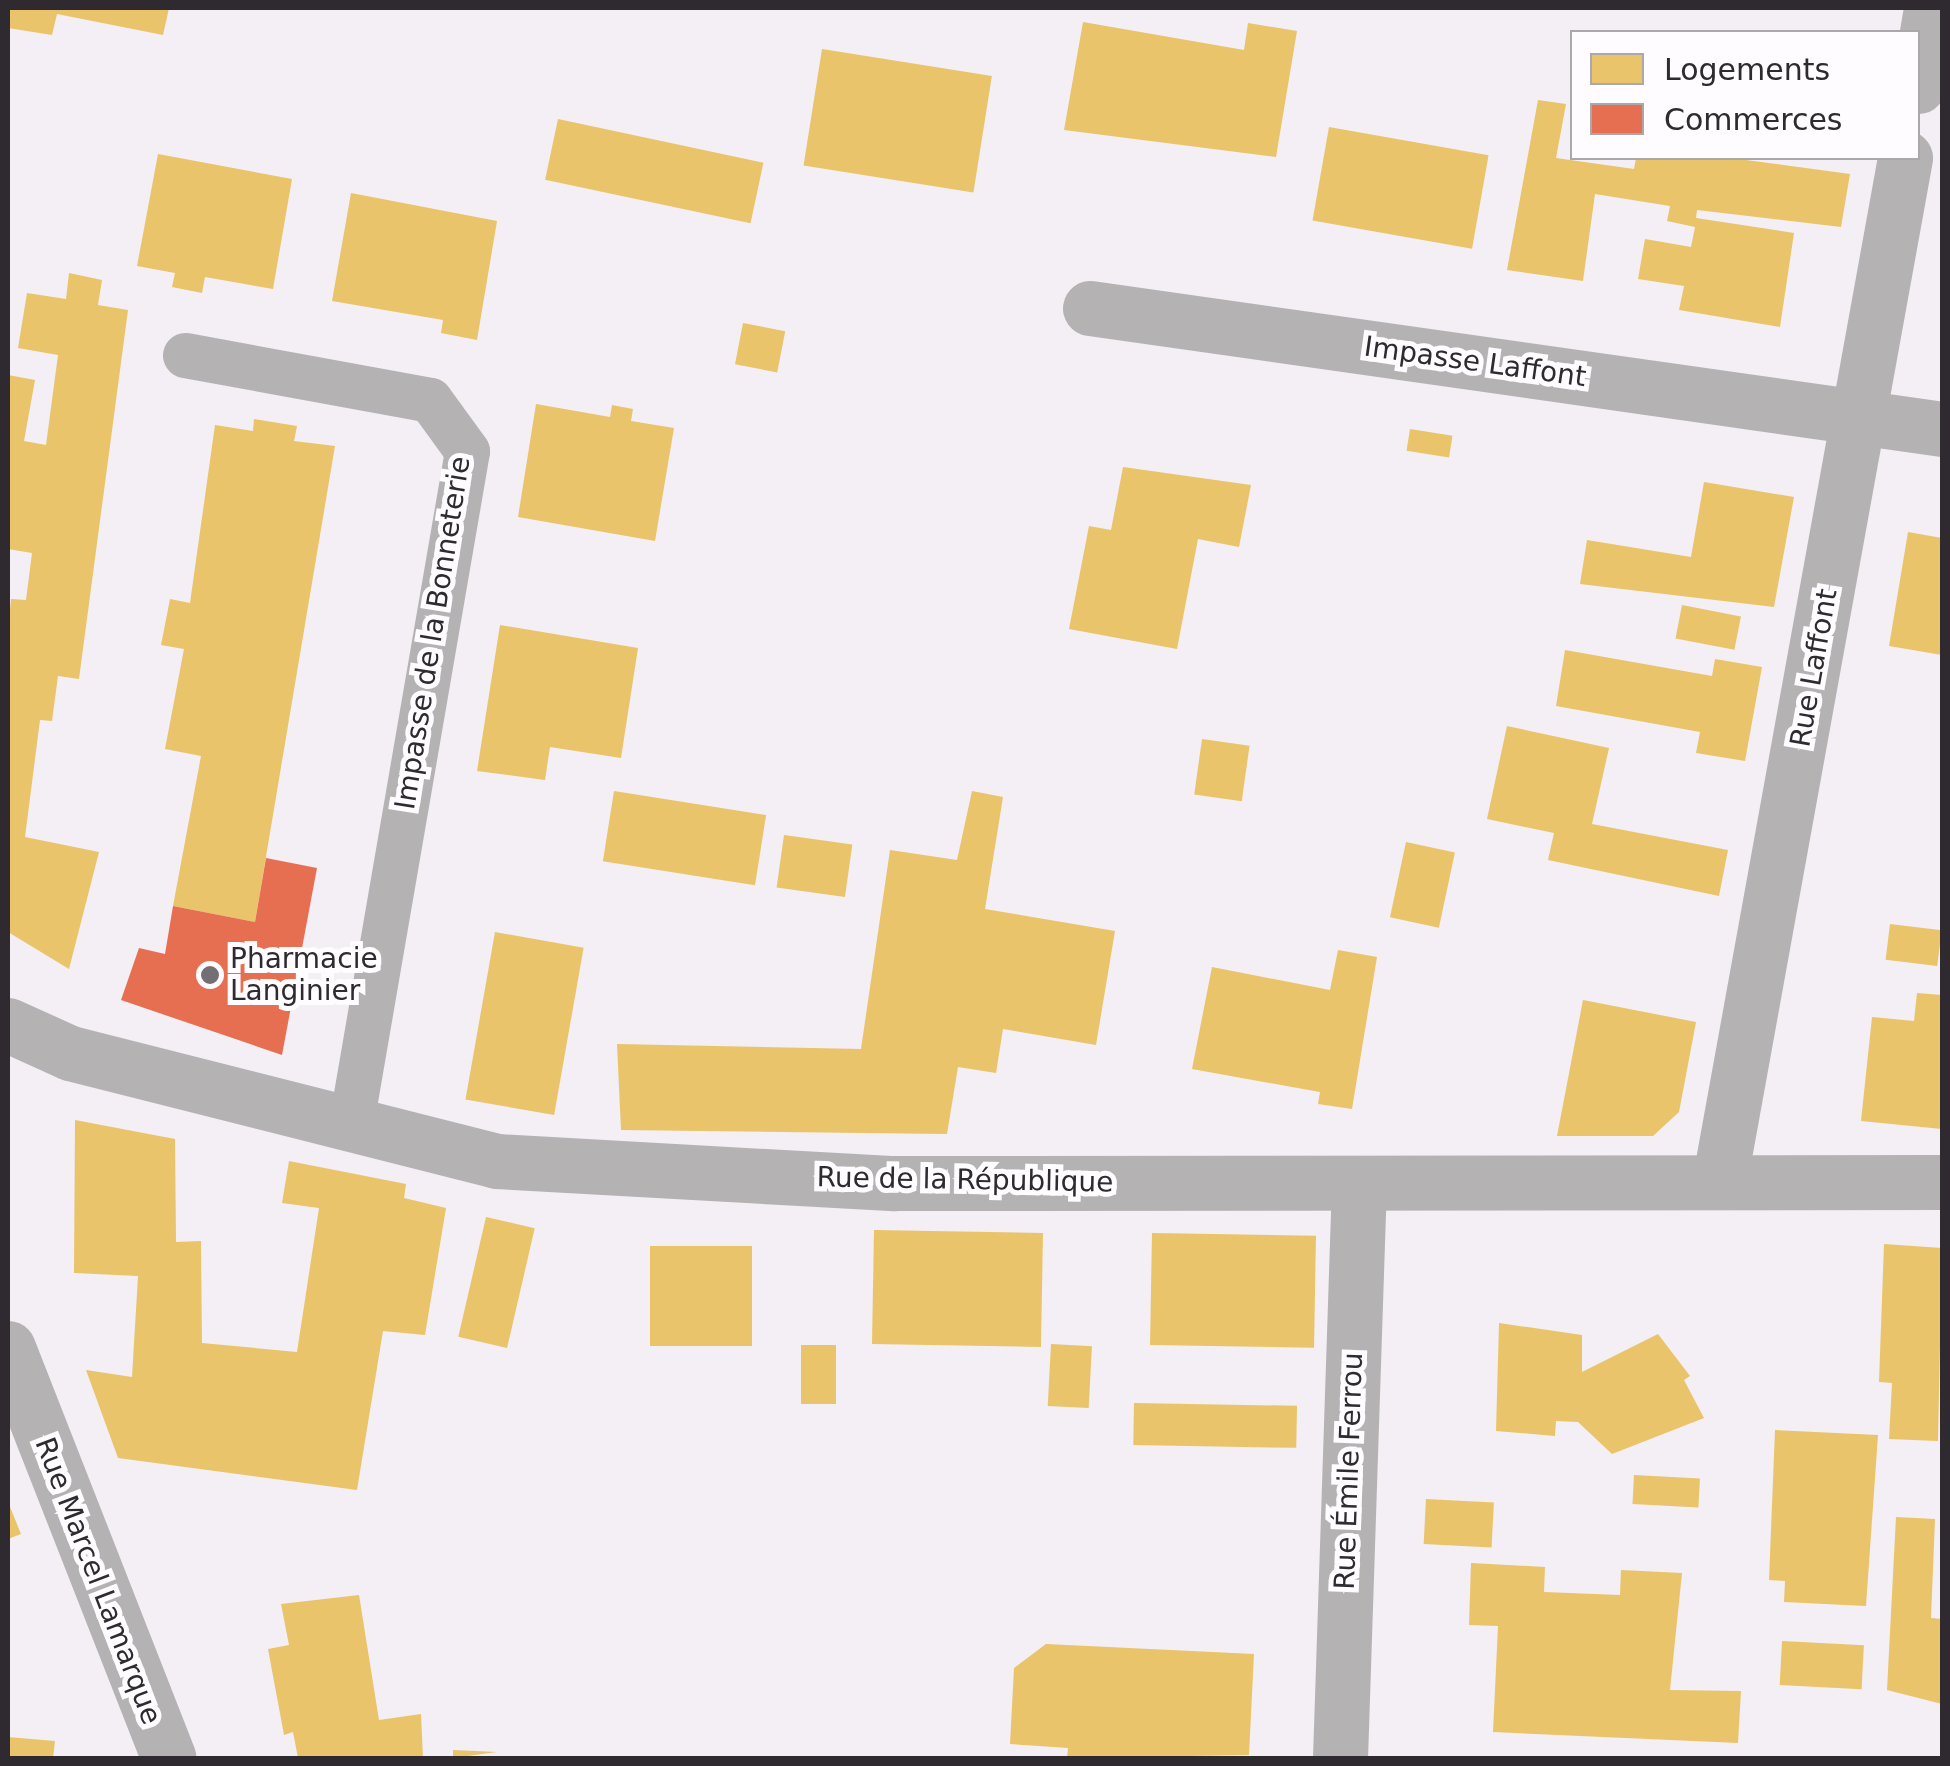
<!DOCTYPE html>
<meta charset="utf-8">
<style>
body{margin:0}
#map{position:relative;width:1950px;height:1766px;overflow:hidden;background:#f4eef5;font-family:"DejaVu Sans",sans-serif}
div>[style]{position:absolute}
.homes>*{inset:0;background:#e9c46a;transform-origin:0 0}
.shops>*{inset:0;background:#e76f51}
.lane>*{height:45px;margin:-22.5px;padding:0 22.5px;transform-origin:22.5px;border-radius:22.5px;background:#b5b2b3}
.street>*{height:55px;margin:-27.5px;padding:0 27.5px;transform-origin:27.5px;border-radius:27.5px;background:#b5b2b3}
.secondary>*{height:55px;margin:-27.5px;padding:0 27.5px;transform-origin:27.5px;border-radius:27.5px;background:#b5b2b3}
.dots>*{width:28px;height:28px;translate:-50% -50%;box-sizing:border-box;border:5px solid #fefcff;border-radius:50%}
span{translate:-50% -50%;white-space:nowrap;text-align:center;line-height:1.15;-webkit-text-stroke:10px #fefcff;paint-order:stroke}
.street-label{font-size:28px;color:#2e2a2f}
.poi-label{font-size:28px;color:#2e2a2f}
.left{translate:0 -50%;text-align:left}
.frame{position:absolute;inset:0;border:10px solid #2e2a2f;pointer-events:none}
.legend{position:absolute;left:1570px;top:30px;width:350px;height:130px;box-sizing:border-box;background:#fefcff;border:2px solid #aba8ac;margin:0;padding:12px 18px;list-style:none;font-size:30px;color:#2e2a2f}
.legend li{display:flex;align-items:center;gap:20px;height:50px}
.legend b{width:50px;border:2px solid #aba8ac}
</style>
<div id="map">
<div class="homes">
<i style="clip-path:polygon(8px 8px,169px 8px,163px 35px,57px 14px,52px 35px,8px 28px)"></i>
<i style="clip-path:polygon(1083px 22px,1244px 50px,1248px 23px,1297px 31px,1276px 157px,1064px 130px)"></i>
<i style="left:822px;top:49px;width:172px;height:118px;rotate:9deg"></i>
<i style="clip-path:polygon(1538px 100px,1566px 104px,1556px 158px,1634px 169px,1636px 158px,1731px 158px,1850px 174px,1841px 227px,1697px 210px,1696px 218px,1794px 233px,1780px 327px,1679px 310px,1684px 286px,1638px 279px,1645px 239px,1691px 247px,1695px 227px,1667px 221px,1670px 206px,1595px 194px,1583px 281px,1507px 270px)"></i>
<i style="left:558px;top:119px;width:210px;height:62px;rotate:12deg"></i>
<i style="left:1329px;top:127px;width:162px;height:95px;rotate:10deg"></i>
<i style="clip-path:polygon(158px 154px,292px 179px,273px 289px,205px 277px,202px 293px,172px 287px,175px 273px,137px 266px)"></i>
<i style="clip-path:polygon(351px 193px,497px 221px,477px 340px,441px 333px,443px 320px,332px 301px)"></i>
<i style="clip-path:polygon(69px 273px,102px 280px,98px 305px,128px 310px,79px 679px,58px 676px,52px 721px,40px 720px,25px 837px,99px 852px,69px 969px,8px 932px,8px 629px,11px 599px,26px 600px,32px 553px,8px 549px,8px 375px,35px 380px,24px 441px,46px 445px,58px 355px,18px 348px,27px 293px,66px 299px)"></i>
<i style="left:743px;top:323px;width:43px;height:42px;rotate:11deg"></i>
<i style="clip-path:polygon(536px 404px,610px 417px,612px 405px,633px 409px,631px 421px,674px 428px,655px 541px,518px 517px)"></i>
<i style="clip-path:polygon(254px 419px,297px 426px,294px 441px,335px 446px,255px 922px,173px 906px,201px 756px,165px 749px,184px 649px,161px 645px,170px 599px,190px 603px,215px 425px,253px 431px)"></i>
<i style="left:1410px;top:429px;width:43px;height:22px;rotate:9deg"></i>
<i style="clip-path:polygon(1123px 467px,1251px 485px,1239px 547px,1198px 539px,1177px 649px,1069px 629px,1089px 526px,1111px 530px)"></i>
<i style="clip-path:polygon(1704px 482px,1794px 497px,1774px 607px,1580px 584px,1587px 540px,1691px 557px)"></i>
<i style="clip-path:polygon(1908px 532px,1942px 538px,1942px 655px,1889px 646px)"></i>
<i style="left:1682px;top:605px;width:60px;height:34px;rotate:11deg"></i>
<i style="clip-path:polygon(500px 625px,638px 648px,621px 758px,550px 747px,545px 780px,477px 771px)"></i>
<i style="clip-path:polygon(1565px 650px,1712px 676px,1715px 659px,1762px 667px,1745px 761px,1696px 753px,1700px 732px,1556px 706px)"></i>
<i style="clip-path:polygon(1507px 726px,1609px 748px,1592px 824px,1728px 850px,1719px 896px,1548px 860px,1554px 833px,1487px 819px)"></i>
<i style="left:1202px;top:739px;width:48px;height:56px;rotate:8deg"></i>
<i style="left:614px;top:791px;width:154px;height:71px;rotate:9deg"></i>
<i style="clip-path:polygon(972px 791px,1003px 797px,985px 909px,1115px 931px,1096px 1045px,1003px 1029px,996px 1073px,958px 1067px,947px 1134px,621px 1130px,617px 1044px,861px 1049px,890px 850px,957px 860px)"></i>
<i style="left:784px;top:835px;width:69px;height:53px;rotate:8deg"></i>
<i style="left:1406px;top:842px;width:50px;height:77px;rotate:12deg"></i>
<i style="left:1890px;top:924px;width:52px;height:36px;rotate:7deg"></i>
<i style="left:495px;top:932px;width:90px;height:170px;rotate:10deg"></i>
<i style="clip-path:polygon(1338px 950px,1377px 957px,1352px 1109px,1318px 1104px,1320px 1092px,1192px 1069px,1212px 967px,1330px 990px)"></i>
<i style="clip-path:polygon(1917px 993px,1942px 995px,1942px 1129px,1861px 1121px,1872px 1017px,1914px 1021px)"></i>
<i style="clip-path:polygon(1583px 1000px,1696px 1022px,1679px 1112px,1653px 1136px,1557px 1136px)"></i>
<i style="clip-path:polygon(75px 1120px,175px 1139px,176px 1242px,201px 1241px,202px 1343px,297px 1352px,319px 1208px,282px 1203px,289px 1161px,406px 1184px,404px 1198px,446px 1208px,425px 1335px,383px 1331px,357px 1490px,118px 1458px,86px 1370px,132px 1377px,138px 1276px,74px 1273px)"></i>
<i style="left:486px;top:1217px;width:50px;height:123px;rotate:13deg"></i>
<i style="left:874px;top:1230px;width:169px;height:114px;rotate:1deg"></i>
<i style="left:1152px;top:1233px;width:164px;height:112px;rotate:1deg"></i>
<i style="clip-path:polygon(1884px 1244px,1942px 1248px,1938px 1441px,1889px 1439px,1892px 1383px,1879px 1382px)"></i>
<i style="left:650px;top:1246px;width:102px;height:100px"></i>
<i style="clip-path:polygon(1499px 1323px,1582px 1335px,1582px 1372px,1658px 1334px,1690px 1376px,1684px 1380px,1704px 1418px,1612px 1454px,1578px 1422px,1556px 1421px,1555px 1436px,1496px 1431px)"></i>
<i style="left:1051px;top:1344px;width:41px;height:62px;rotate:3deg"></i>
<i style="left:801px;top:1345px;width:35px;height:59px"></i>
<i style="left:1134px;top:1403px;width:163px;height:42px;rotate:1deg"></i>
<i style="clip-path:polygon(1775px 1430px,1878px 1435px,1866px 1606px,1784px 1602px,1785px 1581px,1769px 1580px)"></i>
<i style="left:1634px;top:1475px;width:66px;height:29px;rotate:3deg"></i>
<i style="left:1426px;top:1499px;width:68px;height:45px;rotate:3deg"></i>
<i style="clip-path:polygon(8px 1502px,21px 1534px,8px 1539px)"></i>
<i style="clip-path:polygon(1896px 1517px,1935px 1519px,1931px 1618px,1942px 1619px,1942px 1704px,1887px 1690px)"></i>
<i style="clip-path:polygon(1471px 1563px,1545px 1567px,1544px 1592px,1620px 1595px,1621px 1570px,1682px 1573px,1670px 1690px,1741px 1691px,1738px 1743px,1493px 1732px,1498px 1626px,1469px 1625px)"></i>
<i style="clip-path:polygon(359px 1595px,379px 1720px,421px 1714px,423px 1758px,298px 1758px,293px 1732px,284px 1735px,268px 1649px,289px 1645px,281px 1604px)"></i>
<i style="left:1782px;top:1641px;width:82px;height:44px;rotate:3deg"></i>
<i style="clip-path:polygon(1046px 1644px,1254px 1654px,1249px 1755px,1067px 1758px,1068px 1748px,1010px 1744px,1014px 1668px)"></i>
<i style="clip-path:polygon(8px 1737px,55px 1741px,53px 1758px,8px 1758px)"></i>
<i style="clip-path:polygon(453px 1750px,497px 1752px,453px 1758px)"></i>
</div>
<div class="shops">
<i style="clip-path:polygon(266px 858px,317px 868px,282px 1055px,121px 1000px,139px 948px,165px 954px,173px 906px,255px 922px)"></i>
</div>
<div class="lane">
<i style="left:185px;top:355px;width:249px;rotate:10.4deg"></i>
<i style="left:430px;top:400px;width:63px;rotate:54deg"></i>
<i style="left:467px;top:451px;width:682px;rotate:99.79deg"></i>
</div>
<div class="street">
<i style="left:1918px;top:86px;width:79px;rotate:-80.5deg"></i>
<i style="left:1090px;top:308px;width:861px;rotate:8.08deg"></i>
<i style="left:1720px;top:1178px;width:1037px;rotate:-79.72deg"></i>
<i style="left:1340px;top:1758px;width:575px;rotate:-88.11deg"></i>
</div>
<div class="secondary">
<i style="left:8px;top:1025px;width:68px;rotate:24.3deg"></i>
<i style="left:70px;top:1053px;width:439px;rotate:14.2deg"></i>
<i style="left:496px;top:1161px;width:399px;rotate:3.2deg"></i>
<i style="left:894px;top:1183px;width:1048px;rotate:-0.05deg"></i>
<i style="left:8px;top:1348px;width:440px;rotate:68.6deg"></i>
</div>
<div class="dots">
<i style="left:210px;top:975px;background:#736f74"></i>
</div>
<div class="street-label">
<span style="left:1475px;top:362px;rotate:8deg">Impasse Laffont</span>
<span style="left:433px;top:633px;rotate:-81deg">Impasse de la Bonneterie</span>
<span style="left:1814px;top:668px;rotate:-80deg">Rue Laffont</span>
<span style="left:965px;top:1180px;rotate:1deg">Rue de la République</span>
<span style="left:1349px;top:1471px;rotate:-88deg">Rue Émile Ferrou</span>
<span style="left:98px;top:1581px;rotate:69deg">Rue Marcel Lamarque</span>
</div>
<div class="poi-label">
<span class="left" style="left:230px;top:975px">Pharmacie<br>Langinier</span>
</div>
<div class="frame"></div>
<ul class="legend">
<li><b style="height:28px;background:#e9c46a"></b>Logements</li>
<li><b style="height:28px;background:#e76f51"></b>Commerces</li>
</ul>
</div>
